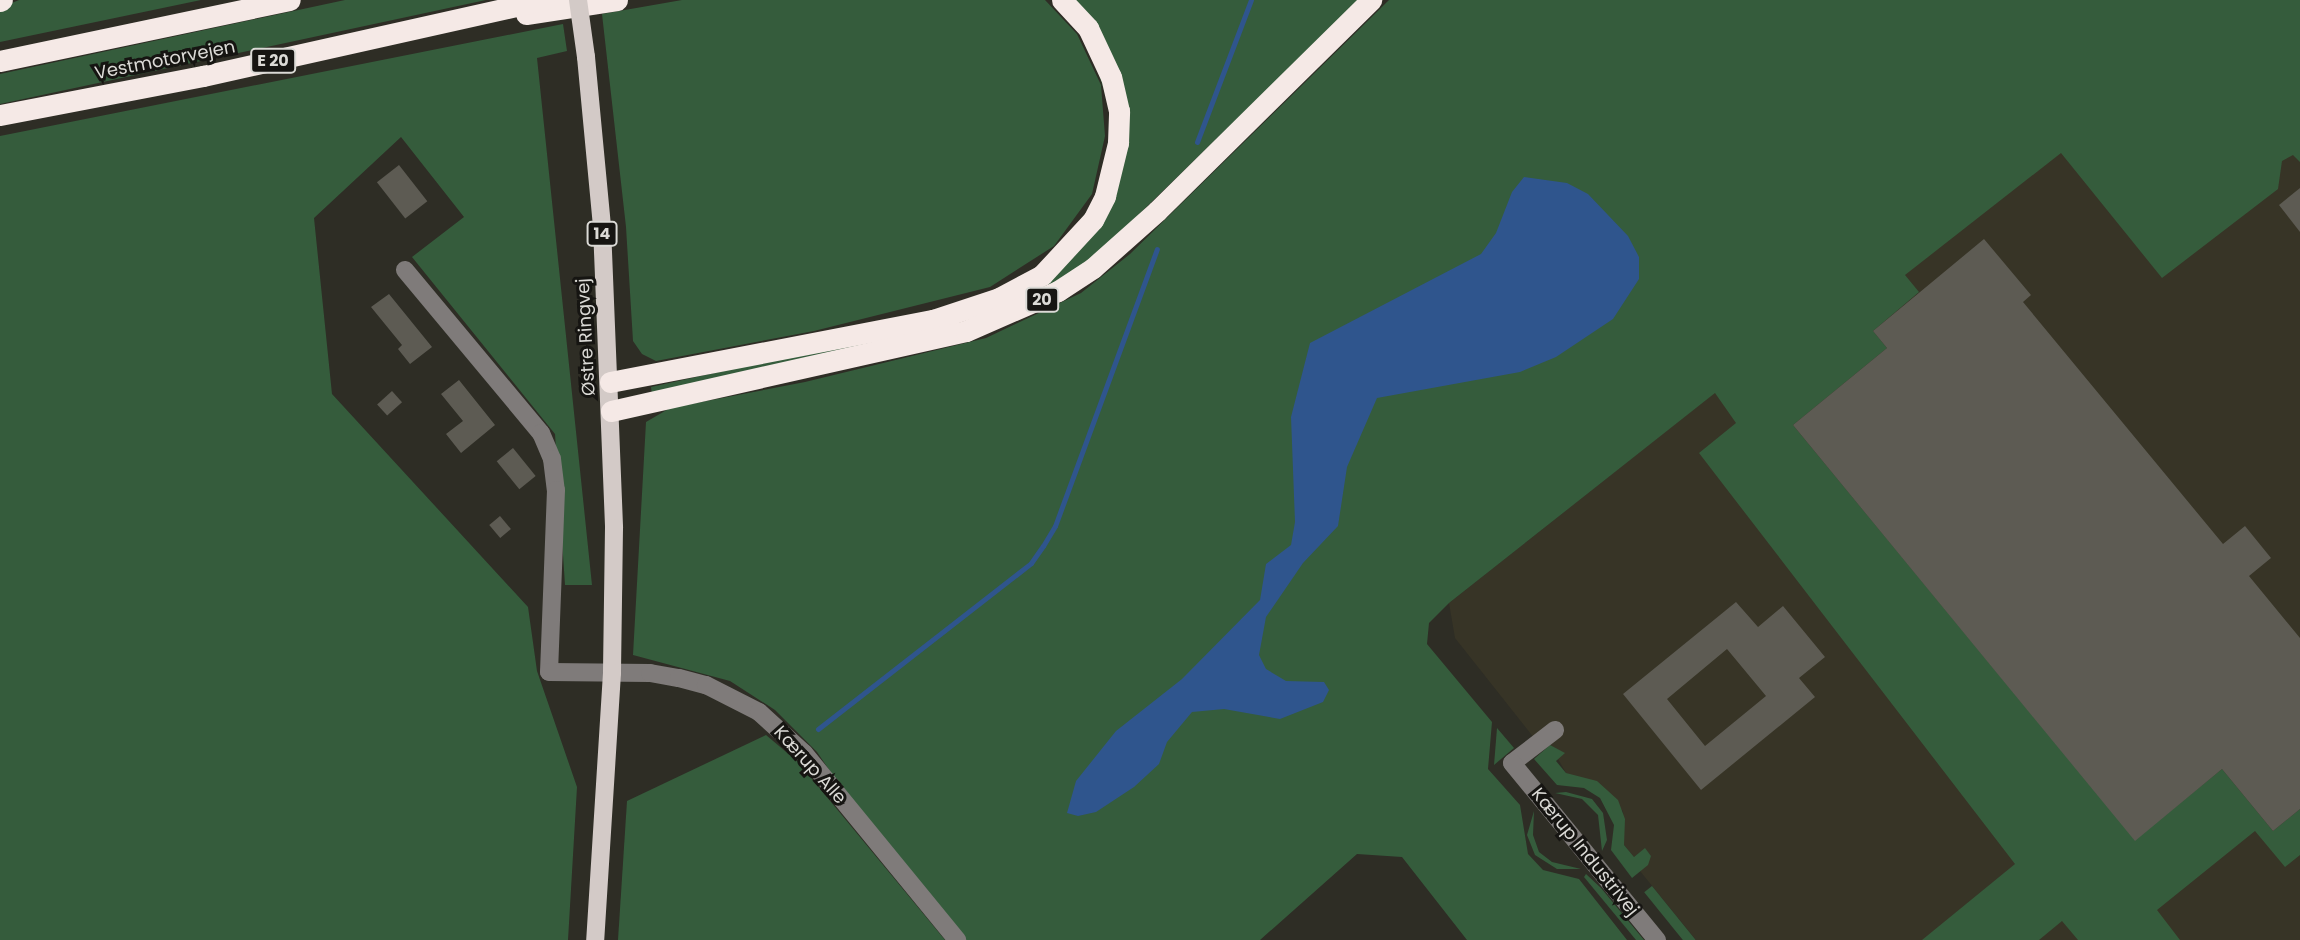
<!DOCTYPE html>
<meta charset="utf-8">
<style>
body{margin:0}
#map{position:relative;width:2300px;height:940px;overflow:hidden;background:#2e2d25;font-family:Poppins,sans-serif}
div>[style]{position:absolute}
.built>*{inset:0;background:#373426}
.green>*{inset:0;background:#355c3c;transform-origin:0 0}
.water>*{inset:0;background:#2f558d}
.stream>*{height:5px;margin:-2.5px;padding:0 2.5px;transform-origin:2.5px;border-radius:2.5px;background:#2f558d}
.building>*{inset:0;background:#5d5b53;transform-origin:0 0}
.minor>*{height:18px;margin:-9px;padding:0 9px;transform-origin:9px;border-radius:9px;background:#7f7b7a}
.major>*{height:18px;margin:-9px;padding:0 9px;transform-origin:9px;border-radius:9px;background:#d3cac7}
.highway>*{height:21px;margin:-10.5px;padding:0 10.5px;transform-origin:10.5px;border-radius:10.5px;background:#f5e9e6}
.major-bridge>*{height:18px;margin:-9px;padding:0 9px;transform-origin:9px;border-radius:9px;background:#d3cac7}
span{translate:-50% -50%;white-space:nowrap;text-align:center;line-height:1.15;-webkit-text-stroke:6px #161512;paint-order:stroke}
.shield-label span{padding:2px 5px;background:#161512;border:2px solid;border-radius:5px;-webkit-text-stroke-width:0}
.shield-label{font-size:16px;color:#dbdad6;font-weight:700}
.street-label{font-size:18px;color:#dbdad6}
</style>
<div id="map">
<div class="built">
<i style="clip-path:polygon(2211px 0,2300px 0,2300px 940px,1696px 940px,1640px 871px,1651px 856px,1645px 849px,1634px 857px,1624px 845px,1623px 811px,1566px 773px,1550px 745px,1546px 748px,1534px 738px,1455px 638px,1449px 603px)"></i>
</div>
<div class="green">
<i style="clip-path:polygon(19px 0,201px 0,0 42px,0 8px)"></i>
<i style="clip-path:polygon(345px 0,486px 0,0 104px,0 74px)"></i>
<i style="clip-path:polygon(682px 0,1045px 0,1077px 34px,1101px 85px,1105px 136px,1092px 194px,1054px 246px,990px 287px,814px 331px,656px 361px,642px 354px,633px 341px,626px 227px,602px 14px)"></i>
<i style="clip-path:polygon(1075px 0,1359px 0,1095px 257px,1057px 282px,996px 313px,652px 395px,651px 387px,950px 321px,1051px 276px,1070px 260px,1096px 228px,1124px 153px)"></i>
<i style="clip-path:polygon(1389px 0,2300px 0,2300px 162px,2293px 155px,2282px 161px,2278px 189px,2162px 278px,2061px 153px,1905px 275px,1919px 292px,1873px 331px,1887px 348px,1793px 425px,2135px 840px,2222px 769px,2273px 831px,2300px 809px,2300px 855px,2285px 867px,2255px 831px,2157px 910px,2180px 940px,2078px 940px,2062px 921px,2039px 940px,1922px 940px,2015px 864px,1699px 453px,1736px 423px,1715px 393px,1449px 603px,1429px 623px,1427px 644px,1492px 722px,1488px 769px,1520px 805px,1528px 854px,1543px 870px,1579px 879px,1627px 940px,1467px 940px,1402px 857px,1357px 854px,1260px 940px,961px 940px,856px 809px,817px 752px,775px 710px,730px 681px,633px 655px,646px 422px,670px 408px,805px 382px,986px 338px,1081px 293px,1130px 254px)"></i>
<i style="clip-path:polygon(563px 24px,567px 51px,537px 58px,592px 585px,565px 585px,555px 434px,412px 257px,464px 217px,401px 137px,314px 218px,332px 394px,528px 607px,537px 671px,577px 787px,568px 940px,0 940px,0 136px)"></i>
<i style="clip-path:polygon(1497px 728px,1514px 748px,1494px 765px)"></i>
<i style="clip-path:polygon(766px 735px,798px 762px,945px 940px,618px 940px,627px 801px)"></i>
<i style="clip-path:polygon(1550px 745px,1565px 753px,1556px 761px,1566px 773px,1597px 781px,1618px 800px,1625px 819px,1624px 845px,1634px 857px,1645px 848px,1651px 856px,1648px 865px,1632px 878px,1611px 850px,1614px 825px,1600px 798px,1584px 788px,1557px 785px,1534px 759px)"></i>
<i style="clip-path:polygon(1566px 792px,1592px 799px,1603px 813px,1607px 840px,1602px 851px,1598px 815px,1582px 799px,1555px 793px)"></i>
<i style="clip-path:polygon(1534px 811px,1533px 835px,1539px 852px,1552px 862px,1581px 869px,1557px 869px,1535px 855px,1527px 835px)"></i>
<i style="clip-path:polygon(1586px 874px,1601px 888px,1644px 940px,1636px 940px,1584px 877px)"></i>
<i style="left:1652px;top:886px;width:70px;height:10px;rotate:51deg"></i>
</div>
<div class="water">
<i style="clip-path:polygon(1524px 177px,1567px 183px,1588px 194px,1628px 236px,1639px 257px,1639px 279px,1613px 319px,1556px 357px,1520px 372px,1377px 398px,1347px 467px,1338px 526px,1303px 563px,1266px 617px,1259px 655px,1266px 669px,1286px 681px,1324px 682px,1329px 690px,1323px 702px,1280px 719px,1224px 709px,1192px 712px,1167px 742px,1159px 764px,1134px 787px,1096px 812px,1078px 816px,1067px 813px,1076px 781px,1116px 731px,1182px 679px,1260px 600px,1266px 564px,1291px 545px,1295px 522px,1291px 417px,1310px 343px,1481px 254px,1496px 233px,1512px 192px)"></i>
</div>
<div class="stream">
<i style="left:1197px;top:142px;width:152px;rotate:-69.2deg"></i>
<i style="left:818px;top:729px;width:270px;rotate:-37.9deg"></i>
<i style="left:1031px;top:563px;width:21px;rotate:-55deg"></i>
<i style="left:1043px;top:546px;width:23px;rotate:-59deg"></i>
<i style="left:1055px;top:526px;width:295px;rotate:-69.8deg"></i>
</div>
<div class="building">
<i style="left:399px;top:165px;width:46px;height:28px;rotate:52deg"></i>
<i style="clip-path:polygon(2300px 188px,2300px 232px,2279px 205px)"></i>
<i style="clip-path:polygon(1984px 239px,2031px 295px,2023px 302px,2223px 544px,2245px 526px,2271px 558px,2249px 576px,2300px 638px,2300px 809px,2273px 831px,2222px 769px,2135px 841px,1793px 425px,1887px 348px,1873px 331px)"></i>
<i style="clip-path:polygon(389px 294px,432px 347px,410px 364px,398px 349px,402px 345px,371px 307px)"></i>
<i style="clip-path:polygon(459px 380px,495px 425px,461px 453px,446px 434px,463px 421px,441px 394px)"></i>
<i style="left:392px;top:391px;width:15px;height:20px;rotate:48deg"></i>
<i style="left:513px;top:448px;width:36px;height:21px;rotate:51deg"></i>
<i style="left:500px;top:516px;width:17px;height:14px;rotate:50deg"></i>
<i style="clip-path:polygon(evenodd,1736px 602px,1758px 627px,1783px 606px,1825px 657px,1799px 678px,1815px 697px,1701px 790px,1623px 694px,1736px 602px,1727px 649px,1766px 696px,1705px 746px,1667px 699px,1727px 649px)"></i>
</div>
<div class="minor">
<i style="left:405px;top:270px;width:212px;rotate:50.2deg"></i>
<i style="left:541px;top:433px;width:28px;rotate:67deg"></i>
<i style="left:552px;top:459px;width:31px;rotate:83deg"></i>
<i style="left:556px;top:490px;width:182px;rotate:92.2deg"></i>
<i style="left:549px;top:672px;width:101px;rotate:0.6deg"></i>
<i style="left:650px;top:673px;width:29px;rotate:10deg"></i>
<i style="left:679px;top:678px;width:28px;rotate:15deg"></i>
<i style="left:706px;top:685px;width:59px;rotate:27deg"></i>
<i style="left:759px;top:712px;width:61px;rotate:42.3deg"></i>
<i style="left:804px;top:753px;width:242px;rotate:50.7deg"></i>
<i style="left:1555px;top:730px;width:54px;rotate:142.5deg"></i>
<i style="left:1512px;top:763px;width:229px;rotate:50.7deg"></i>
</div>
<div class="major">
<i style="left:586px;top:57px;width:171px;rotate:84.6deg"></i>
<i style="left:602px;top:227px;width:301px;rotate:87.7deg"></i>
<i style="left:614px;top:528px;width:145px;rotate:90.8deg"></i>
<i style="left:612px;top:673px;width:268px;rotate:93.6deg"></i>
</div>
<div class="highway">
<i style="left:0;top:1px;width:2px;rotate:-27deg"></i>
<i style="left:526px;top:14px;width:92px;rotate:-8.7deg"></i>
<i style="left:0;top:61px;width:296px;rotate:-11.9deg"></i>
<i style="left:0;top:115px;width:207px;rotate:-10.9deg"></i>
<i style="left:203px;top:76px;width:349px;rotate:-12.6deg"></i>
<i style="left:610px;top:382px;width:329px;rotate:-10.9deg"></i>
<i style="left:933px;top:320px;width:70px;rotate:-18.4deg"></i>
<i style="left:999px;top:298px;width:49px;rotate:-28.1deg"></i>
<i style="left:1042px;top:275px;width:75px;rotate:-47.2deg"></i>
<i style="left:1093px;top:220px;width:27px;rotate:-63deg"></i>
<i style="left:1105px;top:196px;width:55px;rotate:-76.2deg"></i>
<i style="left:1118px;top:143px;width:32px;rotate:-88deg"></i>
<i style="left:1119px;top:111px;width:35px;rotate:-103deg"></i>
<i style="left:1111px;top:77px;width:54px;rotate:-115.1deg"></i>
<i style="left:1088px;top:28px;width:38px;rotate:-133deg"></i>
<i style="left:611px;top:411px;width:364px;rotate:-12.7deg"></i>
<i style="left:966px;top:331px;width:100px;rotate:-23.5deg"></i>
<i style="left:1058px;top:291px;width:42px;rotate:-33.3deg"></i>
<i style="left:1093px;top:268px;width:86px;rotate:-41.7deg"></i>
<i style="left:1157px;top:211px;width:301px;rotate:-44.6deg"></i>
</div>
<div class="major-bridge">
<i style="left:578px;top:0;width:58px;rotate:82deg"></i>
</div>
<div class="shield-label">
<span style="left:273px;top:61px">E 20</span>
<span style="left:602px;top:234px">14</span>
<span style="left:1042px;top:300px">20</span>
</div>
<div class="street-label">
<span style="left:165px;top:60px;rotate:-11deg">Vestmotorvejen</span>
<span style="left:586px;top:337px;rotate:-93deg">Østre Ringvej</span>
<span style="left:810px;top:765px;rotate:48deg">Kærup Alle</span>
<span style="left:1585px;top:852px;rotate:51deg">Kærup Industrivej</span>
</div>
</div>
